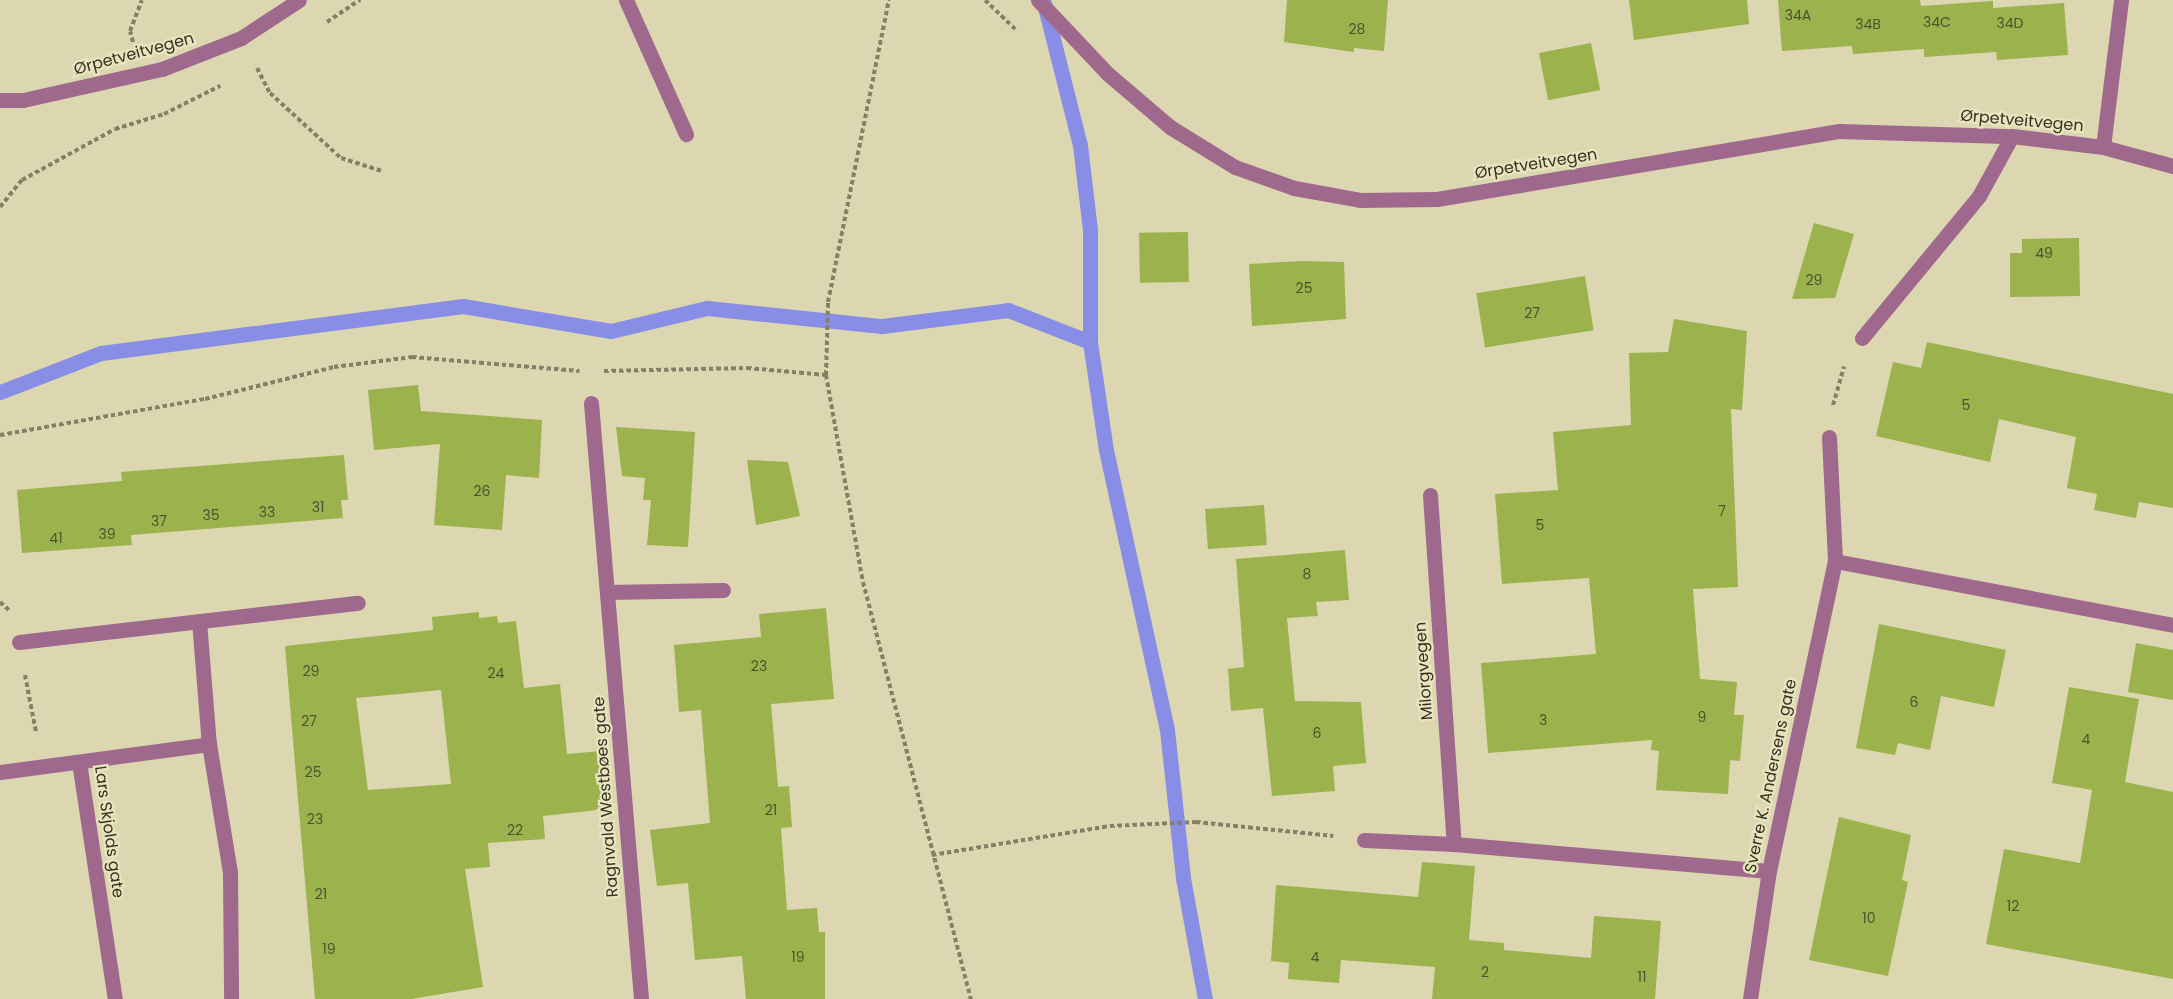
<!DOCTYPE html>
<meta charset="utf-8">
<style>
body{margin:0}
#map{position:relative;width:2173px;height:999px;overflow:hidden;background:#dcd7b0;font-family:Poppins,sans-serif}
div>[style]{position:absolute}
.stream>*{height:15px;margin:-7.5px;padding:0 7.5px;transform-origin:7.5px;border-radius:7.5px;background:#888de5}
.building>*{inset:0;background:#9bb24d;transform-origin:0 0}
.path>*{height:4px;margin-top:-2px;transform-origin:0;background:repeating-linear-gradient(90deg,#838066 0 4.5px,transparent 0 7.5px)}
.minor>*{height:15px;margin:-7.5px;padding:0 7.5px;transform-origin:7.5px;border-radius:7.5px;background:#9f698d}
span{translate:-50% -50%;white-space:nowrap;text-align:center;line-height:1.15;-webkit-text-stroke:4.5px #e9e4bd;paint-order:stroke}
.number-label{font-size:14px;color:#4e522e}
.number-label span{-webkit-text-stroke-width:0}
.street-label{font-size:16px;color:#343223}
</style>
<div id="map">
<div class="stream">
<i style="left:1044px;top:3px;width:146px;rotate:75.8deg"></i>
<i style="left:1080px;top:145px;width:86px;rotate:83.3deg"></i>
<i style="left:1090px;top:230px;width:112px;rotate:90deg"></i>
<i style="left:1090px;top:342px;width:109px;rotate:81.6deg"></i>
<i style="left:1106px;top:450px;width:287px;rotate:77.7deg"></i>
<i style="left:1167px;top:730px;width:149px;rotate:83.8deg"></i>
<i style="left:1183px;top:878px;width:123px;rotate:79.7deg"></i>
<i style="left:0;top:392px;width:108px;rotate:-21.1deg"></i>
<i style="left:101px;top:353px;width:365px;rotate:-7.4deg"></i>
<i style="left:463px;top:306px;width:150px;rotate:9.6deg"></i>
<i style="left:611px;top:331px;width:99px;rotate:-13.5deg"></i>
<i style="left:707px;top:308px;width:176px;rotate:5.9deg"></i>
<i style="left:882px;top:326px;width:127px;rotate:-7.2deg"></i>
<i style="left:1008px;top:310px;width:88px;rotate:21.3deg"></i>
</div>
<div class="building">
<i style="clip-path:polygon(1287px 0,1388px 0,1384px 51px,1354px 48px,1354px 52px,1284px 42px)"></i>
<i style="clip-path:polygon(1629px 0,1747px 0,1749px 24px,1634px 40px)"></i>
<i style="clip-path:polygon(1778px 0,1920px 0,1921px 6px,1993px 1px,1993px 8px,2064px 3px,2068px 55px,1997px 60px,1996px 52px,1924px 57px,1924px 49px,1853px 54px,1852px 46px,1782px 51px)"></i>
<i style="left:1591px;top:43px;width:48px;height:53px;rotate:79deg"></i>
<i style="clip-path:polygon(1814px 223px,1854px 234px,1835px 298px,1792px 299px)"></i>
<i style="left:1188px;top:232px;width:50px;height:49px;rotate:89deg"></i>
<i style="clip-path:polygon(2079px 238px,2080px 296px,2010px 297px,2010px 253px,2022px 253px,2022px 239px)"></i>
<i style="clip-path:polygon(1301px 261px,1344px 262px,1346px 319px,1252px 326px,1249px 264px)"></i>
<i style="left:1585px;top:276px;width:55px;height:110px;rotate:81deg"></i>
<i style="clip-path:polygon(1674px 319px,1747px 331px,1742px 410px,1731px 409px,1738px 587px,1693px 589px,1700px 679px,1737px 682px,1734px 715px,1744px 715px,1740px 761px,1730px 760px,1728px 794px,1656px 790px,1659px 751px,1651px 750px,1652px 740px,1488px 753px,1481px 663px,1596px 654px,1589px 578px,1502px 584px,1495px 494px,1558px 490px,1553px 432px,1631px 425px,1629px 353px,1668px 352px)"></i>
<i style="clip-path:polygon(1927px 342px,2173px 394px,2173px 508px,2139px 502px,2136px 518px,2094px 510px,2097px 494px,2067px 488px,2076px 437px,1999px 419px,1990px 462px,1876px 436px,1893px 362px,1921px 368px)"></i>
<i style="clip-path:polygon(418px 385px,421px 411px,542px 420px,539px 478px,506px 475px,502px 530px,434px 525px,440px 444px,374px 450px,368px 390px)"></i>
<i style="clip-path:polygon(616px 427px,695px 432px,688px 547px,647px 545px,651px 500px,643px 500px,645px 478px,622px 476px)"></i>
<i style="clip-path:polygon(344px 455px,348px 500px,341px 500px,343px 518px,131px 535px,132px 545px,22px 553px,17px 490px,122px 481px,121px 472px)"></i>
<i style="clip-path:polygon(747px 460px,788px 462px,800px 516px,756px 525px)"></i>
<i style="left:1264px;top:505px;width:40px;height:59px;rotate:86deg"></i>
<i style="clip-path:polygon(1345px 550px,1349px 600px,1316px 602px,1318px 616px,1287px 618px,1295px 701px,1361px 702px,1366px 763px,1333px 766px,1335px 791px,1272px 796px,1263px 708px,1231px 711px,1228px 669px,1244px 667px,1236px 559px)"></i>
<i style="clip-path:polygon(826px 608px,834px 699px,771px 704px,778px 787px,789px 786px,792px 827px,781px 828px,787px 910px,817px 908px,819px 932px,825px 932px,825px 999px,746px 999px,742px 956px,695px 960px,688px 883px,657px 886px,650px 830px,710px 823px,701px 710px,679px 712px,674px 645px,761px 637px,759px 614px)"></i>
<i style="clip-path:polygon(evenodd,479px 612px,479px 618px,497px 616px,498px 623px,516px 621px,524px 688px,560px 684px,567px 754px,601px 751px,607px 809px,543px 816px,545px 839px,488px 843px,490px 867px,465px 869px,483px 987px,411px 999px,315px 999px,285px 646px,433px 630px,432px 617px,479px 612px,441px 690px,451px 784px,368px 790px,356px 698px,441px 690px)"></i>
<i style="clip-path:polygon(1879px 624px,2006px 650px,1994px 707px,1941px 696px,1930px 750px,1898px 743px,1895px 755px,1856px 748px)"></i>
<i style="clip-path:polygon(2136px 643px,2173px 650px,2173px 700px,2128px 692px)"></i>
<i style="clip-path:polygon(2069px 687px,2139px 699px,2125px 782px,2173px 792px,2173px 979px,1986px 944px,2004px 849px,2080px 863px,2092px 790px,2052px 783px)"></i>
<i style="clip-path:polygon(1839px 817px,1911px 835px,1902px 880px,1908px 882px,1888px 976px,1809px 960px)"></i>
<i style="clip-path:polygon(1422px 862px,1475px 866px,1469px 940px,1504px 943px,1504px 950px,1591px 958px,1594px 916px,1661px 921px,1655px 999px,1432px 999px,1435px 967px,1341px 960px,1339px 983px,1288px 979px,1289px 963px,1271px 961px,1276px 885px,1418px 897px)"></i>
</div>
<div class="path">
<i style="left:985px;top:0;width:42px;rotate:44deg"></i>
<i style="left:327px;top:22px;width:40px;rotate:-34deg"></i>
<i style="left:133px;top:42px;width:11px;rotate:-105deg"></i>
<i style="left:130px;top:31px;width:33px;rotate:-69deg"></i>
<i style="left:257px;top:68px;width:28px;rotate:63deg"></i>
<i style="left:270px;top:93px;width:96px;rotate:42.5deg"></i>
<i style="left:341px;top:158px;width:43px;rotate:17.6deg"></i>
<i style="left:0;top:207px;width:35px;rotate:-51deg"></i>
<i style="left:22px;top:180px;width:106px;rotate:-28.7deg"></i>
<i style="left:115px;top:129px;width:51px;rotate:-17deg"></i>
<i style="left:164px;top:114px;width:63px;rotate:-26.6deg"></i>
<i style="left:604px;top:371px;width:143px;rotate:-1.2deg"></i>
<i style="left:747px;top:368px;width:79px;rotate:5.1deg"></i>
<i style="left:826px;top:375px;width:210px;rotate:79.9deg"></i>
<i style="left:863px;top:582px;width:431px;rotate:75.5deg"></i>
<i style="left:826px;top:375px;width:73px;rotate:-88.4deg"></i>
<i style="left:828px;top:302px;width:308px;rotate:-78.6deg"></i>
<i style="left:1833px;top:405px;width:40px;rotate:-74deg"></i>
<i style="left:0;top:435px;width:208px;rotate:-10deg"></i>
<i style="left:205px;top:399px;width:133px;rotate:-13.9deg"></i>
<i style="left:334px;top:367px;width:79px;rotate:-7.3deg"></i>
<i style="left:412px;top:357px;width:168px;rotate:4.8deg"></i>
<i style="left:0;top:602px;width:12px;rotate:42deg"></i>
<i style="left:25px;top:675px;width:58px;rotate:79.1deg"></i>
<i style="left:932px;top:855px;width:180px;rotate:-9.3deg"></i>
<i style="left:1110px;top:826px;width:86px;rotate:-2.7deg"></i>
<i style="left:1196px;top:822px;width:138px;rotate:5.8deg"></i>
</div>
<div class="minor">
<i style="left:626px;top:0;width:147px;rotate:65.9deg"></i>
<i style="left:1038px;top:0;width:102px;rotate:46.6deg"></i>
<i style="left:1108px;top:74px;width:82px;rotate:40.5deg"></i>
<i style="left:1170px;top:127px;width:76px;rotate:31.6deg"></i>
<i style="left:1235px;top:167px;width:63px;rotate:19.6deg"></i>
<i style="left:1294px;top:188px;width:67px;rotate:10.3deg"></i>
<i style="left:1360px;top:200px;width:77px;rotate:-0.7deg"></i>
<i style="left:1437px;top:199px;width:408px;rotate:-9.6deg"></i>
<i style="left:1839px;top:131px;width:173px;rotate:1.7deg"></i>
<i style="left:2012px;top:136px;width:92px;rotate:6.9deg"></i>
<i style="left:2103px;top:147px;width:73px;rotate:15.2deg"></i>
<i style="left:0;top:100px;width:23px"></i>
<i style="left:23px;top:100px;width:142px;rotate:-12.6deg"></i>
<i style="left:162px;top:69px;width:85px;rotate:-21.4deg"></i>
<i style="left:241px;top:38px;width:69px;rotate:-33.2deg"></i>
<i style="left:2103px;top:147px;width:148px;rotate:-83deg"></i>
<i style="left:1862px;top:338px;width:184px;rotate:-50.5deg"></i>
<i style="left:1979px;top:196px;width:68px;rotate:-61.2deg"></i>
<i style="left:591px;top:403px;width:598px;rotate:85.2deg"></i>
<i style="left:1829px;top:437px;width:124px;rotate:87.2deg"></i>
<i style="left:1430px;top:495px;width:350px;rotate:86.1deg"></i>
<i style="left:1454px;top:844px;width:316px;rotate:4.9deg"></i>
<i style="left:607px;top:592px;width:116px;rotate:-1deg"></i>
<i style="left:199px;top:621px;width:123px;rotate:85.4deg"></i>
<i style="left:209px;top:744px;width:130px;rotate:80.7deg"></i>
<i style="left:230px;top:872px;width:127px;rotate:89.5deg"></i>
<i style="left:19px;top:642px;width:341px;rotate:-6.6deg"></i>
<i style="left:79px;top:762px;width:240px;rotate:81.4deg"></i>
<i style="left:0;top:772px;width:211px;rotate:-7.6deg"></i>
<i style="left:1364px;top:840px;width:90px;rotate:2.5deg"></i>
<i style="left:1750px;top:999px;width:129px;rotate:-81.6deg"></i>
<i style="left:1769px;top:871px;width:317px;rotate:-78deg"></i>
<i style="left:1835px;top:561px;width:344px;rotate:10.7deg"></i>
</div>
<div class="number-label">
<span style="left:1798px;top:15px">34A</span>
<span style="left:1937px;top:22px">34C</span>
<span style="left:2010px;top:23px">34D</span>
<span style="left:1868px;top:24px">34B</span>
<span style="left:1357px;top:29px">28</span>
<span style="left:2044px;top:253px">49</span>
<span style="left:1814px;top:280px">29</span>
<span style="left:1304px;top:288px">25</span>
<span style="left:1532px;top:313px">27</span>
<span style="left:1966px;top:405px">5</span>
<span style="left:482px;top:491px">26</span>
<span style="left:318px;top:507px">31</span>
<span style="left:1722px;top:511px">7</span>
<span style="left:267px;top:512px">33</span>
<span style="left:211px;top:515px">35</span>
<span style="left:159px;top:521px">37</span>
<span style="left:1540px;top:525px">5</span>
<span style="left:107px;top:534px">39</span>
<span style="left:56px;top:538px">41</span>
<span style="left:1307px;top:574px">8</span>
<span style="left:759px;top:666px">23</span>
<span style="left:311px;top:671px">29</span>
<span style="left:496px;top:673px">24</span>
<span style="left:1914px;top:702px">6</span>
<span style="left:1702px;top:717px">9</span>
<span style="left:1543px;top:720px">3</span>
<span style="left:309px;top:721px">27</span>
<span style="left:1317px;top:733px">6</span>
<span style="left:2086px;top:739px">4</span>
<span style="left:313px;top:772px">25</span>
<span style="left:771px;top:810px">21</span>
<span style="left:315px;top:819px">23</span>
<span style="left:515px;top:830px">22</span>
<span style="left:321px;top:894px">21</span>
<span style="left:2013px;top:906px">12</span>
<span style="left:1869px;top:918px">10</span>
<span style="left:329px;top:949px">19</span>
<span style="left:798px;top:957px">19</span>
<span style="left:1315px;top:957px">4</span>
<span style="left:1485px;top:972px">2</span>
<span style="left:1642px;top:977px">11</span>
</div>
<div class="street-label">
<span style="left:134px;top:54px;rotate:-15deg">Ørpetveitvegen</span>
<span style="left:2022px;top:121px;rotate:5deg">Ørpetveitvegen</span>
<span style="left:1536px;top:164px;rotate:-9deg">Ørpetveitvegen</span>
<span style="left:1424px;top:671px;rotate:-94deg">Milorgvegen</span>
<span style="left:1771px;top:776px;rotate:-78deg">Sverre K. Andersens gate</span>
<span style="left:606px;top:797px;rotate:-94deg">Ragnvald Westbøes gate</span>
<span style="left:109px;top:832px;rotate:82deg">Lars Skjolds gate</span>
</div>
</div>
